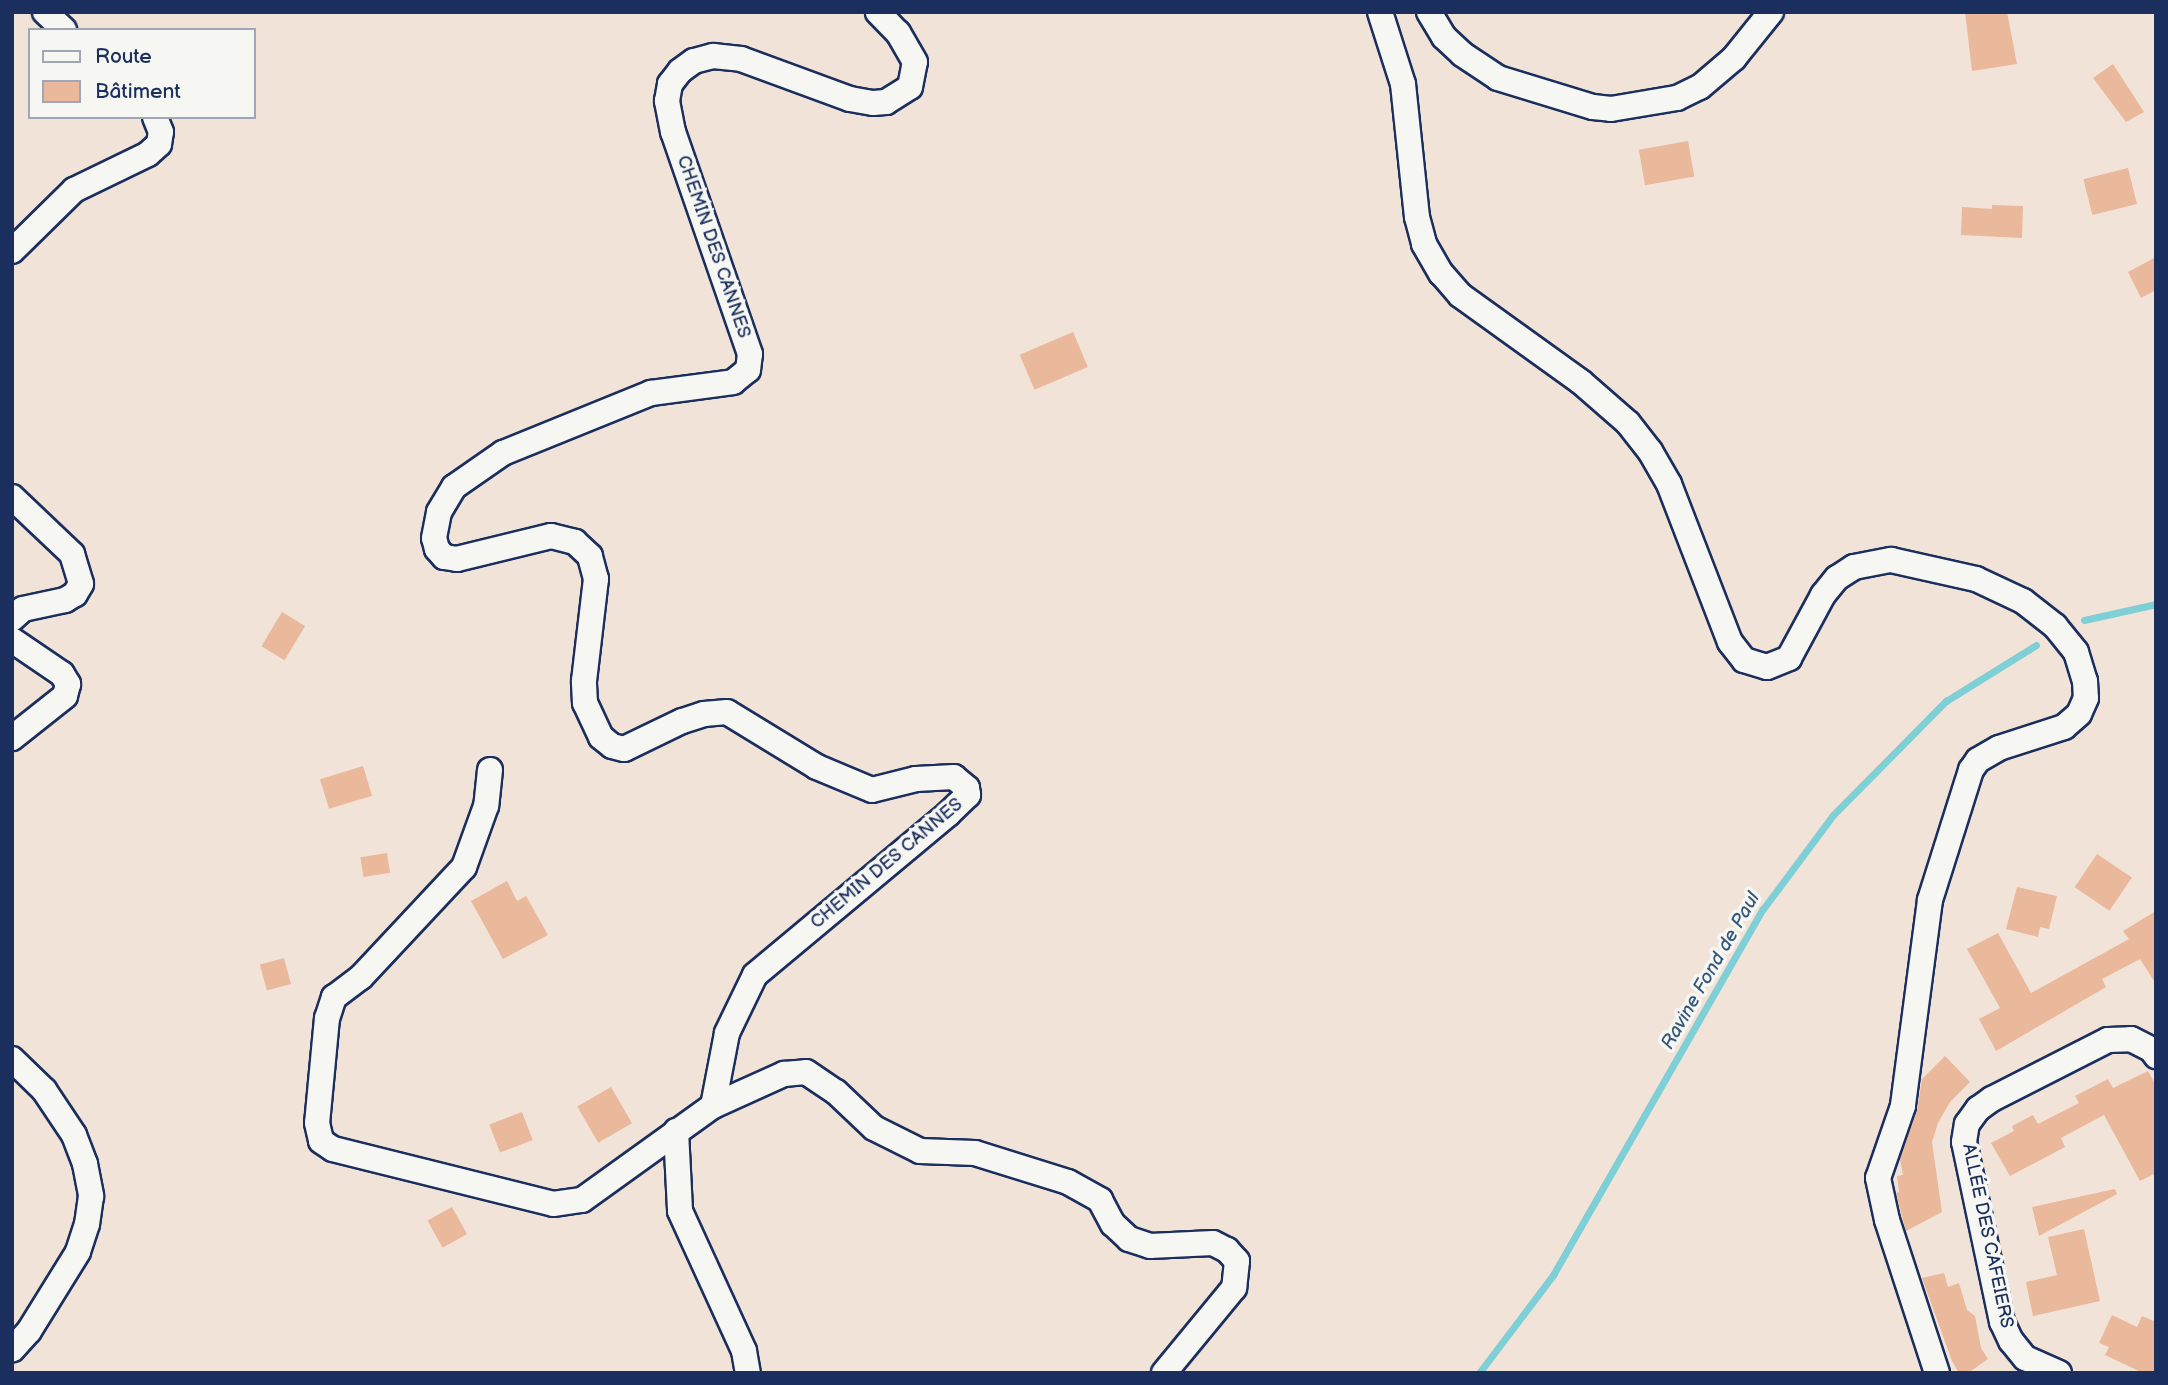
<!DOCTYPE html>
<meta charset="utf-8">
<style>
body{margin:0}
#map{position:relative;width:2168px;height:1385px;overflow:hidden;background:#f2e3d8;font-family:"Balsamiq Sans",sans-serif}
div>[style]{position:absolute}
.stream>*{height:7px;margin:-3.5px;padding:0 3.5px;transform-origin:3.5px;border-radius:3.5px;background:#7ecfd6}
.building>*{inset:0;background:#eab89b;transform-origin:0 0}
.roads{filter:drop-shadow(2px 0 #1b2f5e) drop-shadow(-2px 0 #1b2f5e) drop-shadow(0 2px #1b2f5e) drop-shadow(0 -2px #1b2f5e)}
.minor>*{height:24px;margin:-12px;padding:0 12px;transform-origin:12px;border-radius:12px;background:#f6f6f2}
span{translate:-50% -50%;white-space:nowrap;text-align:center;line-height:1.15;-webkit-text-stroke:7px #f6f6f2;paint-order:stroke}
.street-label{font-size:18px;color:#1b2f5e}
.water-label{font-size:19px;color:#34577c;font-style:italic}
.frame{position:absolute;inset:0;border:14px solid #1b2f5e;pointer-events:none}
.legend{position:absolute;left:28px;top:28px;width:228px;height:91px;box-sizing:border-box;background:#f6f6f2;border:2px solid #9ea6b7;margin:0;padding:9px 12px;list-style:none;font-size:21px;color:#1b2f5e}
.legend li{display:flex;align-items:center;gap:14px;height:35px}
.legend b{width:35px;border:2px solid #9ea6b7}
</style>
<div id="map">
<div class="stream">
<i style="left:2084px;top:620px;width:74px;rotate:-12.5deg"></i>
<i style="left:1479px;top:1373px;width:123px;rotate:-52.9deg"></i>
<i style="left:1553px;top:1275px;width:422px;rotate:-60.2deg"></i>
<i style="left:1763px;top:909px;width:117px;rotate:-53.3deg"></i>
<i style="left:1833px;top:815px;width:161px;rotate:-45.3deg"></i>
<i style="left:1946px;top:701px;width:106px;rotate:-31.9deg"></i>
</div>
<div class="building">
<i style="clip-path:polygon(1965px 12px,2007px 12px,2017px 64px,1972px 71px)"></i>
<i style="clip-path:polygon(2113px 64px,2144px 112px,2126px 122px,2093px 78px)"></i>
<i style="left:1688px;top:141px;width:36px;height:50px;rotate:80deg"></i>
<i style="left:2128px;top:168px;width:37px;height:46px;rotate:76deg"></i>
<i style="clip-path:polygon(1992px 205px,2023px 206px,2022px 238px,1961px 235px,1962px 207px,1992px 209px)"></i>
<i style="clip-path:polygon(2156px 257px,2156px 290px,2141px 298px,2128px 272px)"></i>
<i style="left:1073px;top:332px;width:38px;height:58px;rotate:67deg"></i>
<i style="left:282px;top:612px;width:27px;height:40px;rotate:31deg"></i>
<i style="left:363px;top:766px;width:31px;height:45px;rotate:73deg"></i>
<i style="left:387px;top:853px;width:20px;height:27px;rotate:81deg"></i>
<i style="left:2097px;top:854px;width:42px;height:40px;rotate:34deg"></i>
<i style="clip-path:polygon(507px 881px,517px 901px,526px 896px,548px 935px,503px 959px,471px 901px)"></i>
<i style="clip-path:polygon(2017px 887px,2057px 896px,2049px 929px,2040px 927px,2038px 937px,2006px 929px)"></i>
<i style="clip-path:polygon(2156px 911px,2156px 984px,2140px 959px,2102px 979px,2106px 987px,1996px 1051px,1979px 1019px,2000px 1008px,1967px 949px,1998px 933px,2031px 993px,2129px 939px,2123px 931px)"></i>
<i style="left:284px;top:958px;width:27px;height:25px;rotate:75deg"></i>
<i style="clip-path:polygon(1945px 1056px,1970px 1082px,1950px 1102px,1938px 1123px,1932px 1142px,1942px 1212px,1906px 1231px,1896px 1193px,1899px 1192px,1897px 1176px,1903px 1175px,1900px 1159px,1917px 1111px,1922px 1079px)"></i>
<i style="clip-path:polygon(2148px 1071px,2156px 1086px,2156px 1173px,2140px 1181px,2104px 1115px,2061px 1138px,2065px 1147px,2010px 1176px,1991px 1143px,2014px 1131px,2012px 1126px,2033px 1115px,2038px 1124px,2079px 1103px,2075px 1096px,2108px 1079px,2113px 1088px)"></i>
<i style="left:611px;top:1087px;width:42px;height:39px;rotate:60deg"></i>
<i style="left:522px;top:1112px;width:30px;height:35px;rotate:69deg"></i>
<i style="clip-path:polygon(2115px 1189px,2117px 1194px,2039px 1236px,2032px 1207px)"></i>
<i style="left:452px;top:1207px;width:31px;height:28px;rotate:61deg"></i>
<i style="clip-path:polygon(2084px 1229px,2100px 1301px,2033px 1316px,2026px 1282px,2057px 1275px,2048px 1237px)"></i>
<i style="clip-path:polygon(1944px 1273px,1948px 1287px,1959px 1283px,1967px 1310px,1975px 1316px,1981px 1348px,1988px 1359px,1968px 1373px,1959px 1373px,1952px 1361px,1922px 1278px)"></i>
<i style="clip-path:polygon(2112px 1315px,2137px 1327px,2142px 1316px,2156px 1322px,2156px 1373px,2143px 1373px,2105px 1355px,2109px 1347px,2099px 1343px)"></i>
</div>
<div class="roads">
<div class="minor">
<i style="left:45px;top:12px;width:26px;rotate:43deg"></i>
<i style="left:1380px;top:12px;width:76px;rotate:72.3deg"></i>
<i style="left:1403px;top:84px;width:134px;rotate:84deg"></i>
<i style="left:1417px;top:217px;width:28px;rotate:75deg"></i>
<i style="left:1424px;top:244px;width:34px;rotate:60deg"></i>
<i style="left:1441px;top:273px;width:29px;rotate:49deg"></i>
<i style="left:1460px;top:295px;width:149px;rotate:35.7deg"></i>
<i style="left:1581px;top:382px;width:62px;rotate:41.1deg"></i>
<i style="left:1628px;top:423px;width:36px;rotate:52deg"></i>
<i style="left:1650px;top:451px;width:38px;rotate:60deg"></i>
<i style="left:1669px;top:484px;width:169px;rotate:68.9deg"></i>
<i style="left:1730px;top:642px;width:23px;rotate:52deg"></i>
<i style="left:1744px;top:660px;width:24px;rotate:17deg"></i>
<i style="left:1767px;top:667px;width:24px;rotate:-22deg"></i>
<i style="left:1789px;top:658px;width:72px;rotate:-61.6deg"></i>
<i style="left:1823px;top:595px;width:22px;rotate:-51deg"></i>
<i style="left:1837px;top:578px;width:20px;rotate:-33deg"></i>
<i style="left:1854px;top:567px;width:38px;rotate:-11deg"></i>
<i style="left:1891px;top:560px;width:87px;rotate:12.6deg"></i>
<i style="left:1976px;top:579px;width:52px;rotate:25.1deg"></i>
<i style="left:2023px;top:601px;width:41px;rotate:38deg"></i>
<i style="left:2055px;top:626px;width:33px;rotate:51deg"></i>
<i style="left:2076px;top:652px;width:30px;rotate:73deg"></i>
<i style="left:2085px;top:681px;width:17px;rotate:87deg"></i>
<i style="left:2086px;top:698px;width:17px;rotate:114deg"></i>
<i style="left:2079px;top:714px;width:20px;rotate:139deg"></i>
<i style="left:2064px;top:727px;width:68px;rotate:162.1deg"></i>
<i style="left:1999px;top:748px;width:24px;rotate:150deg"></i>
<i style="left:1978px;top:760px;width:12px;rotate:125deg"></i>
<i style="left:1971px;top:770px;width:136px;rotate:107.5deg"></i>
<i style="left:1930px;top:900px;width:208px;rotate:97.5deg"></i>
<i style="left:1903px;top:1106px;width:76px;rotate:109.1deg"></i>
<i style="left:1878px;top:1178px;width:43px;rotate:77.9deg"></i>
<i style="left:1887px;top:1220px;width:161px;rotate:71.9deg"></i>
<i style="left:1429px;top:12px;width:29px;rotate:59deg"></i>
<i style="left:1444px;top:37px;width:25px;rotate:43deg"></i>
<i style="left:1462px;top:54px;width:43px;rotate:33.7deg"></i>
<i style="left:1498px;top:78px;width:99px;rotate:17deg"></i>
<i style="left:1593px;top:107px;width:18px;rotate:6deg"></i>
<i style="left:1611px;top:109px;width:67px;rotate:-9.5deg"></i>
<i style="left:1677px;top:98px;width:25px;rotate:-26deg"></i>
<i style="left:1700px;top:87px;width:45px;rotate:-40.5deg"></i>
<i style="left:1734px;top:58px;width:59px;rotate:-51.2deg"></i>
<i style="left:12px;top:251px;width:87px;rotate:-44.5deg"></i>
<i style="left:74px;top:190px;width:82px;rotate:-25.9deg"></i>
<i style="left:148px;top:154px;width:15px;rotate:-42deg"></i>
<i style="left:159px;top:144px;width:12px;rotate:-81deg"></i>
<i style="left:161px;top:132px;width:16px;rotate:-112deg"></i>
<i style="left:12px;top:497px;width:83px;rotate:43.5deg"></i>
<i style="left:72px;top:554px;width:31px;rotate:73deg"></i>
<i style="left:81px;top:584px;width:12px;rotate:121deg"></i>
<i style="left:75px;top:594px;width:12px;rotate:149deg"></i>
<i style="left:65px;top:600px;width:43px;rotate:167.9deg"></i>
<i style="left:23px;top:609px;width:15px;rotate:138deg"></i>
<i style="left:12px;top:640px;width:60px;rotate:34.2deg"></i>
<i style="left:62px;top:674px;width:12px;rotate:59deg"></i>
<i style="left:68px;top:684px;width:12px;rotate:104deg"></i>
<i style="left:65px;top:696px;width:68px;rotate:141.6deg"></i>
<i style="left:490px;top:770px;width:36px;rotate:96deg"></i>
<i style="left:486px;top:806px;width:65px;rotate:109.8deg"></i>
<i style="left:464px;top:867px;width:151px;rotate:133.1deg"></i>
<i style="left:361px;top:977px;width:34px;rotate:143deg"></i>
<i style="left:334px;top:997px;width:22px;rotate:108deg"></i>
<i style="left:327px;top:1018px;width:105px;rotate:95.4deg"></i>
<i style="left:317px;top:1123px;width:18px;rotate:77deg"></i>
<i style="left:321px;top:1141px;width:14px;rotate:34deg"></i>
<i style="left:333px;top:1149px;width:227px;rotate:14deg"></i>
<i style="left:553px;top:1204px;width:29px;rotate:-8deg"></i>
<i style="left:582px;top:1200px;width:161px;rotate:-35.7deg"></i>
<i style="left:713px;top:1106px;width:78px;rotate:-24.3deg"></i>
<i style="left:784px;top:1074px;width:22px;rotate:-5deg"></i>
<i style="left:806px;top:1072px;width:36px;rotate:34deg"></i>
<i style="left:836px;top:1092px;width:52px;rotate:43.5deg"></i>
<i style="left:874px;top:1128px;width:51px;rotate:26.6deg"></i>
<i style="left:920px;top:1151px;width:55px;rotate:2.1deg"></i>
<i style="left:975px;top:1153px;width:97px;rotate:17.3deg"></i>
<i style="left:1068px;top:1182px;width:37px;rotate:29deg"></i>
<i style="left:1100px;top:1200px;width:27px;rotate:62deg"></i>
<i style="left:1113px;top:1224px;width:22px;rotate:43deg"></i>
<i style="left:1129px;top:1239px;width:22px;rotate:18deg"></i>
<i style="left:1150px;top:1246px;width:63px;rotate:-2.7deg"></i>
<i style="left:1213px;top:1243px;width:16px;rotate:27deg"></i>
<i style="left:1227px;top:1250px;width:15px;rotate:48deg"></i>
<i style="left:1237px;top:1261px;width:27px;rotate:96deg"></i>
<i style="left:1234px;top:1288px;width:110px;rotate:129.5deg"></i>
<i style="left:12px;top:1059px;width:45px;rotate:44.1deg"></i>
<i style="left:44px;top:1090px;width:54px;rotate:56.3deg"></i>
<i style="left:74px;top:1135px;width:31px;rotate:69deg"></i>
<i style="left:85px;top:1164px;width:33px;rotate:79deg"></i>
<i style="left:91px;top:1196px;width:28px;rotate:98deg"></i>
<i style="left:87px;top:1224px;width:29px;rotate:108deg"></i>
<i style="left:78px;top:1252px;width:93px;rotate:121.8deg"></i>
<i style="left:29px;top:1331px;width:25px;rotate:132deg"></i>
<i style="left:713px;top:1106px;width:74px;rotate:-79.1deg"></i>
<i style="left:727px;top:1033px;width:64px;rotate:-64.2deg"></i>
<i style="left:755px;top:975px;width:251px;rotate:-39.8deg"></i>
<i style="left:948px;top:814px;width:28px;rotate:-44deg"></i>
<i style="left:968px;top:795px;width:7px;rotate:-98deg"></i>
<i style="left:967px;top:788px;width:17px;rotate:-140deg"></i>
<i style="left:954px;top:777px;width:38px;rotate:177deg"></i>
<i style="left:916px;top:779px;width:45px;rotate:166deg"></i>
<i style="left:872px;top:790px;width:60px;rotate:-157.3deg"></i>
<i style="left:817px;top:767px;width:105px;rotate:-148.6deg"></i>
<i style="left:727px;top:712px;width:23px;rotate:175deg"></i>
<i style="left:704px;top:714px;width:23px;rotate:162deg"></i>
<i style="left:682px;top:721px;width:64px;rotate:154.2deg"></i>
<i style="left:624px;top:749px;width:12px;rotate:-166deg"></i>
<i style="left:612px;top:746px;width:14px;rotate:-141deg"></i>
<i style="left:601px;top:737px;width:38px;rotate:-115deg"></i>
<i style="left:585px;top:703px;width:22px;rotate:-93deg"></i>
<i style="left:584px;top:681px;width:103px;rotate:-83.3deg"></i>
<i style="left:596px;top:579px;width:24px;rotate:-105deg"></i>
<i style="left:590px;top:556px;width:21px;rotate:-137deg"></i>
<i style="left:575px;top:542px;width:25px;rotate:-166deg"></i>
<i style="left:551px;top:536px;width:97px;rotate:166.3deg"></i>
<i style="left:457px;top:559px;width:13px;rotate:-171deg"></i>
<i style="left:444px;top:557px;width:11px;rotate:-131deg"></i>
<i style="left:437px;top:549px;width:11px;rotate:-105deg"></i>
<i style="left:434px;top:538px;width:26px;rotate:-79deg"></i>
<i style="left:439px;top:512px;width:29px;rotate:-59deg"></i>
<i style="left:454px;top:487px;width:60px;rotate:-34.8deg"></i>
<i style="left:503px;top:453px;width:160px;rotate:-22.1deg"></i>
<i style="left:651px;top:393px;width:83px;rotate:-7.6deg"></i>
<i style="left:733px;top:382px;width:19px;rotate:-39deg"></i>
<i style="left:748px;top:370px;width:16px;rotate:-83deg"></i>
<i style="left:750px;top:354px;width:235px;rotate:-109.1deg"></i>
<i style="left:673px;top:132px;width:32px;rotate:-101deg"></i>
<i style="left:667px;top:101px;width:17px;rotate:-80deg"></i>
<i style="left:670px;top:84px;width:16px;rotate:-52deg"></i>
<i style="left:680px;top:71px;width:17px;rotate:-36deg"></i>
<i style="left:694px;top:61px;width:20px;rotate:-15deg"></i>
<i style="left:713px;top:56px;width:28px;rotate:6deg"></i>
<i style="left:741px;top:59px;width:116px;rotate:20.2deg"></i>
<i style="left:850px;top:99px;width:23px;rotate:10deg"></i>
<i style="left:873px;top:103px;width:13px;rotate:-4deg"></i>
<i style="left:886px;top:102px;width:28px;rotate:-32deg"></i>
<i style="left:910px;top:87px;width:25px;rotate:-79deg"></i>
<i style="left:915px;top:62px;width:34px;rotate:-120deg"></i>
<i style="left:898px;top:33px;width:29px;rotate:-134deg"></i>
<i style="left:676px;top:1131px;width:80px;rotate:87.1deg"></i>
<i style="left:680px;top:1211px;width:154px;rotate:65.4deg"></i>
<i style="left:744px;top:1351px;width:22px;rotate:80deg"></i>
<i style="left:2059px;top:1373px;width:37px;rotate:-156deg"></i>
<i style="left:2025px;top:1358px;width:22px;rotate:-129deg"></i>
<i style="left:2011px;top:1341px;width:21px;rotate:-115deg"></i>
<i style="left:2002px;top:1322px;width:184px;rotate:-101.9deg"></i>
<i style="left:1964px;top:1142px;width:18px;rotate:-81deg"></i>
<i style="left:1967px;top:1124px;width:19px;rotate:-54deg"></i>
<i style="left:1978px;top:1109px;width:17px;rotate:-36deg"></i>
<i style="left:1992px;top:1099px;width:130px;rotate:-27deg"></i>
<i style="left:2108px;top:1040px;width:23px;rotate:-2deg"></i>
<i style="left:2131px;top:1039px;width:22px;rotate:27deg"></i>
<i style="left:2151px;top:1049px;width:9px;rotate:54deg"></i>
</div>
</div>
<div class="street-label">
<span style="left:713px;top:247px;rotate:71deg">CHEMIN DES CANNES</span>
<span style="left:887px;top:864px;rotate:-40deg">CHEMIN DES CANNES</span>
<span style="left:1987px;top:1236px;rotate:78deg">ALLÉE DES CAFEIERS</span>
</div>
<div class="water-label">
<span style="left:1711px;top:971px;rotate:-60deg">Ravine Fond de Paul</span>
</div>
<div class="frame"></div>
<ul class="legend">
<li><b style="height:9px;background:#f6f6f2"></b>Route</li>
<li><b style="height:19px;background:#eab89b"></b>Bâtiment</li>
</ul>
</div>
